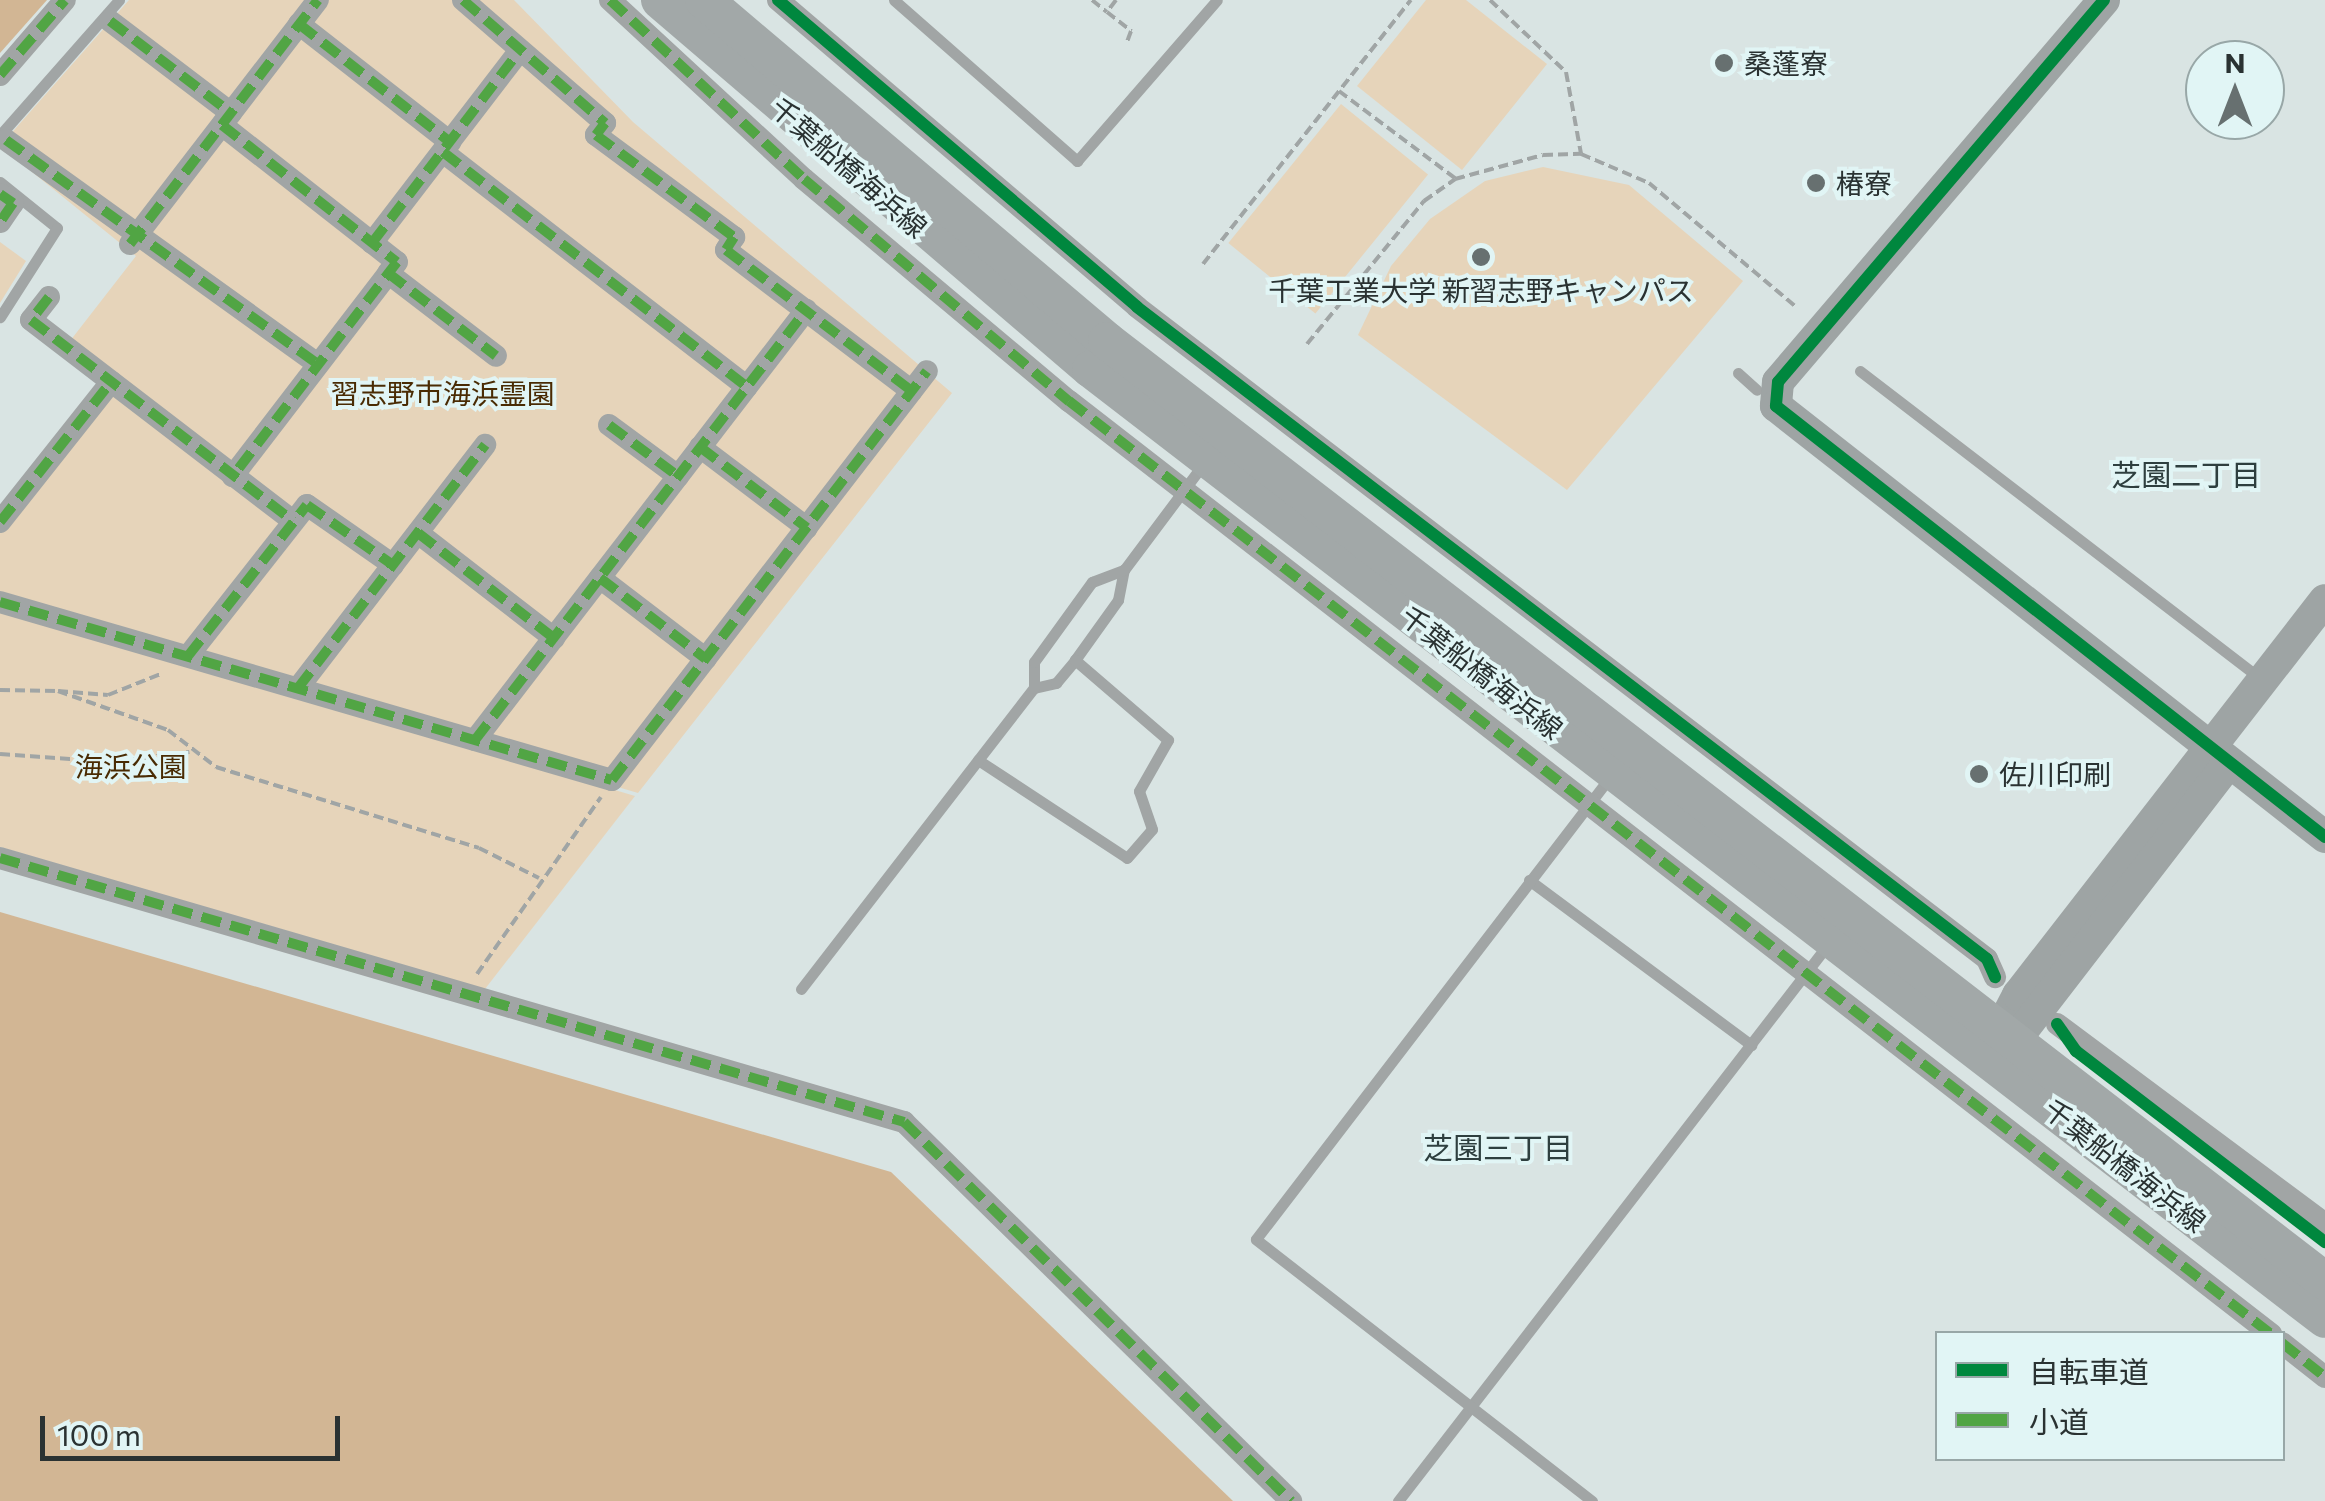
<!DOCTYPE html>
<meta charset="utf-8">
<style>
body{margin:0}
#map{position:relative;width:2325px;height:1501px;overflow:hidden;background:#d9e4e3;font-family:Commissioner,"Noto Sans JP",sans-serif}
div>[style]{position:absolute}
.green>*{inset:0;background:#e6d4ba;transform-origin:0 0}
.water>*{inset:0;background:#d2b694}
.path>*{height:4px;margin-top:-2px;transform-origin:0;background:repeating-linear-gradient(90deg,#a0a5a5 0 10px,transparent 0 15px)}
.lane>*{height:11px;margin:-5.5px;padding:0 5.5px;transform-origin:5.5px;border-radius:5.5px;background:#a1a5a5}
.street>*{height:22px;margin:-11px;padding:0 11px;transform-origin:11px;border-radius:11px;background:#a1a5a5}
.secondary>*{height:32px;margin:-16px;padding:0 16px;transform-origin:16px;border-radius:16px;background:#9ea4a4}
.primary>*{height:38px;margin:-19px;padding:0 19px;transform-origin:19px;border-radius:19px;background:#a2a8a8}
.quiet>*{height:10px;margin-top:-5px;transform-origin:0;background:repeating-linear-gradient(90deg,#51a544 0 20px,transparent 0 30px)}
.cycleway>*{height:12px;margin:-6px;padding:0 6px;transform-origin:6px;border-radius:6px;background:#00873e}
.dots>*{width:28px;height:28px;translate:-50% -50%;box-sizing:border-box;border:5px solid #e1f5f5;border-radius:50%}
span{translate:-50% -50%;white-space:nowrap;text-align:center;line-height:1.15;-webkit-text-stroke:8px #e1f5f5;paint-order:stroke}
.poi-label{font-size:28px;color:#2a3232}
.left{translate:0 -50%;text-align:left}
.street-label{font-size:28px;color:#2a3232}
.park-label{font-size:28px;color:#492b03}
.neighbourhood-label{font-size:30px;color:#2e3f3f}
.legend{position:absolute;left:1935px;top:1331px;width:350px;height:130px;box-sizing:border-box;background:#e1f5f5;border:2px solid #98a7a7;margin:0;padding:12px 18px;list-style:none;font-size:30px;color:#2a3232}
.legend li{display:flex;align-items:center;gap:20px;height:50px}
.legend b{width:50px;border:2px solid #98a7a7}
.north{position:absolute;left:2185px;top:40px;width:100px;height:100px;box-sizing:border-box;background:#e1f5f5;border:2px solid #98a7a7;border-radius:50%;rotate:0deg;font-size:28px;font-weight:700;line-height:40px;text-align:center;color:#2a3232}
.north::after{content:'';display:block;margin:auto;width:35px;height:45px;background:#677070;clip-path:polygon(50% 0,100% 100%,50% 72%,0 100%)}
.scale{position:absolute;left:40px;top:1416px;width:300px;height:45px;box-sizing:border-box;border:5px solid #2a3232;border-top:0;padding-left:12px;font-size:30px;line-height:35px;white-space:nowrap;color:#2a3232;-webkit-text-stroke:8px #e1f5f5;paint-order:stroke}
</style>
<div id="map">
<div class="green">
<i style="clip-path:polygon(129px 0,514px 0,633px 122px,952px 393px,638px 793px,0 605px,0 517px,113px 374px,70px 341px,136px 256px,0 146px)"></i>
<i style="clip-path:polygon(1426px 0,1466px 0,1547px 64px,1462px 170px,1357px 86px)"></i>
<i style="left:1341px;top:104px;width:112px;height:179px;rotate:39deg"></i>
<i style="clip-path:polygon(1543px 167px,1629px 185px,1743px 281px,1567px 490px,1358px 335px,1391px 266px,1430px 219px,1485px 181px)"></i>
<i style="clip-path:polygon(0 242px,26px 261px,0 303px)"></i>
<i style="clip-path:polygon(0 607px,635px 796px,485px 989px,0 847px)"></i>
</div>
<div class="water">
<i style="clip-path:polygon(0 0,47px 0,0 53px)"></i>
<i style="clip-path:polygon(0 912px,891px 1172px,1233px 1501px,0 1501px)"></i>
</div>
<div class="path">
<i style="left:1092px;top:0;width:19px;rotate:39deg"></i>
<i style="left:1116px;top:0;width:15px;rotate:127deg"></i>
<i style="left:1107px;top:12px;width:31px;rotate:38deg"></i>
<i style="left:1131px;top:31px;width:12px;rotate:110deg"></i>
<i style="left:1490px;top:0;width:105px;rotate:43.5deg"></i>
<i style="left:1566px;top:72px;width:83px;rotate:79.6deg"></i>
<i style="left:1339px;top:91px;width:145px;rotate:36.9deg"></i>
<i style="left:1203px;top:264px;width:336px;rotate:-51.8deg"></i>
<i style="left:1307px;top:344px;width:185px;rotate:-50.7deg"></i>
<i style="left:1424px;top:201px;width:38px;rotate:-35deg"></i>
<i style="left:1455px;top:179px;width:91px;rotate:-15.3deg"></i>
<i style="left:1543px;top:155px;width:38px;rotate:-2deg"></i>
<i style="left:1581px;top:154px;width:74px;rotate:23.1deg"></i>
<i style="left:1649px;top:183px;width:192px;rotate:40.1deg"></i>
<i style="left:0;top:690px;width:58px;rotate:1deg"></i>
<i style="left:58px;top:691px;width:117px;rotate:19.5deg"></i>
<i style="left:168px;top:730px;width:61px;rotate:37.6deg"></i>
<i style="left:216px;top:767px;width:275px;rotate:17.1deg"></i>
<i style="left:479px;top:848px;width:67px;rotate:26.6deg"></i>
<i style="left:58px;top:691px;width:50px;rotate:4.6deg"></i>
<i style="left:108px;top:695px;width:59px;rotate:-21.8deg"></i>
<i style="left:0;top:754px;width:112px;rotate:4.1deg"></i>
<i style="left:112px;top:762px;width:78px;rotate:-7.4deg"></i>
<i style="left:477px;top:974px;width:216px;rotate:-55deg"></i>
</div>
<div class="lane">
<i style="left:894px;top:0;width:244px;rotate:41.3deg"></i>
<i style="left:1077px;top:161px;width:213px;rotate:-49deg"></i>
<i style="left:0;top:135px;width:180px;rotate:-48.6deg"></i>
<i style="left:0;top:182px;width:73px;rotate:38.9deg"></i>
<i style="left:57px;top:228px;width:106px;rotate:122.6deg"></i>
<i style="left:1860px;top:371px;width:506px;rotate:37.53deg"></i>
<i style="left:1738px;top:373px;width:25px;rotate:42deg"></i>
<i style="left:1034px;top:688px;width:23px;rotate:-13deg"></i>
<i style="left:1056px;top:683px;width:30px;rotate:-50deg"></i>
<i style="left:1075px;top:660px;width:74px;rotate:-54.4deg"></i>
<i style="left:1118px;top:600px;width:31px;rotate:-79deg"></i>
<i style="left:1124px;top:570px;width:134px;rotate:-53.2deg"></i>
<i style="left:978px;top:760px;width:178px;rotate:33.3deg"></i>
<i style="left:1127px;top:858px;width:38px;rotate:-49deg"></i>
<i style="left:1152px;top:829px;width:40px;rotate:-108.9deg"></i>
<i style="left:1139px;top:791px;width:59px;rotate:-60.4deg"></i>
<i style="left:1168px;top:740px;width:123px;rotate:-139.3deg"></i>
<i style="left:1529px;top:880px;width:277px;rotate:36.6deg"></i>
<i style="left:801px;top:989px;width:381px;rotate:-52.3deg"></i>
<i style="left:1034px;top:688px;width:26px;rotate:-90deg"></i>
<i style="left:1034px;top:662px;width:99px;rotate:-54.1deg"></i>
<i style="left:1092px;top:582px;width:34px;rotate:-21deg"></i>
<i style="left:1398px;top:1501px;width:705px;rotate:-52.32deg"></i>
<i style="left:1592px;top:1501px;width:426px;rotate:-142.1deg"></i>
<i style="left:1256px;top:1239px;width:582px;rotate:-52.54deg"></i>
</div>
<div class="street">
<i style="left:463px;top:0;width:188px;rotate:40.9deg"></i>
<i style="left:605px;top:123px;width:15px;rotate:127deg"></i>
<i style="left:596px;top:135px;width:172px;rotate:36.5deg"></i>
<i style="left:734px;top:237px;width:15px;rotate:122deg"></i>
<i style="left:726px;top:250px;width:233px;rotate:37.2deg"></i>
<i style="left:610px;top:0;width:264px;rotate:42.7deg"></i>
<i style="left:804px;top:179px;width:346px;rotate:40deg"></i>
<i style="left:1069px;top:401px;width:1522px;rotate:37.82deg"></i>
<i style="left:778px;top:0;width:472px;rotate:40.5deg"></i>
<i style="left:1137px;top:307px;width:1071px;rotate:37.49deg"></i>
<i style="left:1987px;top:959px;width:20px;rotate:66deg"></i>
<i style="left:110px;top:21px;width:152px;rotate:37.2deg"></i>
<i style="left:299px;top:24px;width:192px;rotate:38deg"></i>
<i style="left:0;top:75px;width:99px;rotate:-49.1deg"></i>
<i style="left:222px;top:125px;width:222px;rotate:38.1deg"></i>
<i style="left:397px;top:262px;width:270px;rotate:127.5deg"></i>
<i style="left:6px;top:140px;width:384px;rotate:35.7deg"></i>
<i style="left:443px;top:152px;width:384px;rotate:37.7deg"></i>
<i style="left:0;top:194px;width:16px;rotate:35deg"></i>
<i style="left:13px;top:203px;width:23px;rotate:124deg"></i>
<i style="left:372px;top:243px;width:238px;rotate:-52.5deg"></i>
<i style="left:130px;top:244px;width:308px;rotate:-52.4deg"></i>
<i style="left:388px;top:273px;width:136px;rotate:37.5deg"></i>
<i style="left:49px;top:297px;width:29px;rotate:128deg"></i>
<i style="left:31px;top:320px;width:330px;rotate:37.5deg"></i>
<i style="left:609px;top:425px;width:86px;rotate:36.5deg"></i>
<i style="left:700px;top:447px;width:134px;rotate:37.1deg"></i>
<i style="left:0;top:522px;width:179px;rotate:-51.6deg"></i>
<i style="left:418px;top:533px;width:172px;rotate:37.7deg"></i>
<i style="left:600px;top:578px;width:133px;rotate:37.4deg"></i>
<i style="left:0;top:602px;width:637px;rotate:16.22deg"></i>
<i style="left:612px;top:780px;width:516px;rotate:-52.4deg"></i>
<i style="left:188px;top:656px;width:192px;rotate:-51.8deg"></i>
<i style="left:307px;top:505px;width:105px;rotate:34.9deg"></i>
<i style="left:298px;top:688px;width:307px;rotate:-52.4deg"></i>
<i style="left:475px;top:740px;width:543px;rotate:-52.41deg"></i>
<i style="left:0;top:858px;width:942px;rotate:16.28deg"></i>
<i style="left:904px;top:1122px;width:542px;rotate:44.4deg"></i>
<i style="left:2057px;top:1024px;width:334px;rotate:36.7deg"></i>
<i style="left:2282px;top:1343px;width:55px;rotate:38.3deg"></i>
</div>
<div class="secondary">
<i style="left:2104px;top:0;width:502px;rotate:130.48deg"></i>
<i style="left:1778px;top:382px;width:24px;rotate:95deg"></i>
<i style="left:1776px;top:406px;width:698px;rotate:38.13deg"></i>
<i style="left:1990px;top:1049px;width:61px;rotate:-62.6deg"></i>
<i style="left:2018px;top:995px;width:500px;rotate:-52.15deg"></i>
<i style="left:1995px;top:1053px;width:25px;rotate:-34deg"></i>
<i style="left:2016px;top:1039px;width:346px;rotate:-52.4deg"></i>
</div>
<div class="primary">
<i style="left:660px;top:0;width:567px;rotate:40.57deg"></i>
<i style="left:1091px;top:369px;width:1557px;rotate:37.59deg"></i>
<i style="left:704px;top:0;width:528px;rotate:40.24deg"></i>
<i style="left:1107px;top:341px;width:1539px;rotate:37.66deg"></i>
</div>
<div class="quiet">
<i style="left:463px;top:0;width:188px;rotate:40.9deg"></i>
<i style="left:605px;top:123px;width:15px;rotate:127deg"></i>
<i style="left:596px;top:135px;width:172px;rotate:36.5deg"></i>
<i style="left:734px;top:237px;width:15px;rotate:122deg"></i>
<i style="left:726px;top:250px;width:233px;rotate:37.2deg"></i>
<i style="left:610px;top:0;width:264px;rotate:42.7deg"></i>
<i style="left:804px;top:179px;width:346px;rotate:40deg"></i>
<i style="left:1069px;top:401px;width:1522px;rotate:37.82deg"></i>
<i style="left:110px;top:21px;width:152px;rotate:37.2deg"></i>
<i style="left:299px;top:24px;width:192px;rotate:38deg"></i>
<i style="left:0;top:75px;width:99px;rotate:-49.1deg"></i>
<i style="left:222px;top:125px;width:222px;rotate:38.1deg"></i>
<i style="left:397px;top:262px;width:270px;rotate:127.5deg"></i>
<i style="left:6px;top:140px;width:384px;rotate:35.7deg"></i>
<i style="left:443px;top:152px;width:384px;rotate:37.7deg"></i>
<i style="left:0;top:194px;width:16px;rotate:35deg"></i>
<i style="left:13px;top:203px;width:23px;rotate:124deg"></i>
<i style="left:372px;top:243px;width:238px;rotate:-52.5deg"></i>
<i style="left:130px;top:244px;width:308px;rotate:-52.4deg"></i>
<i style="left:388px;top:273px;width:136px;rotate:37.5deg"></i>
<i style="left:49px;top:297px;width:29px;rotate:128deg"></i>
<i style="left:31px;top:320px;width:330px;rotate:37.5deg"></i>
<i style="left:609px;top:425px;width:86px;rotate:36.5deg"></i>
<i style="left:700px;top:447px;width:134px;rotate:37.1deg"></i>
<i style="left:0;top:522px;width:179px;rotate:-51.6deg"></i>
<i style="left:418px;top:533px;width:172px;rotate:37.7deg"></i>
<i style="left:600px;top:578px;width:133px;rotate:37.4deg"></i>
<i style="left:0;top:602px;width:637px;rotate:16.22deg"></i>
<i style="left:612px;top:780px;width:516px;rotate:-52.4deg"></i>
<i style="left:188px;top:656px;width:192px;rotate:-51.8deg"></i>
<i style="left:307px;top:505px;width:105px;rotate:34.9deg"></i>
<i style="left:298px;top:688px;width:307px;rotate:-52.4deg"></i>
<i style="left:475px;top:740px;width:543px;rotate:-52.41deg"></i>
<i style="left:0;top:858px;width:942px;rotate:16.28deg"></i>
<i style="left:904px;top:1122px;width:542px;rotate:44.4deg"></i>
<i style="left:2282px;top:1343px;width:55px;rotate:38.3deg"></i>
</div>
<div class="cycleway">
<i style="left:778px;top:0;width:472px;rotate:40.5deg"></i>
<i style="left:1137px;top:307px;width:1071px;rotate:37.49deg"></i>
<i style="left:1987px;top:959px;width:20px;rotate:66deg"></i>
<i style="left:2104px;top:0;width:502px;rotate:130.48deg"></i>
<i style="left:1778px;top:382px;width:24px;rotate:95deg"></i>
<i style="left:1776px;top:406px;width:698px;rotate:38.13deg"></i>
<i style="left:2057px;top:1024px;width:33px;rotate:55deg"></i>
<i style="left:2076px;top:1051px;width:314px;rotate:37.5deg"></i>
</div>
<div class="dots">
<i style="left:1724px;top:63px;background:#677070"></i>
<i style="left:1816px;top:183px;background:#677070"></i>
<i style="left:1481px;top:257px;background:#677070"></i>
<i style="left:1979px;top:774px;background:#677070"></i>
</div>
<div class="poi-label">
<span class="left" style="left:1744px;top:63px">桑蓬寮</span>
<span class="left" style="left:1836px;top:183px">椿寮</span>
<span style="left:1481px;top:290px">千葉工業大学 新習志野キャンパス</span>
<span class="left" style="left:1999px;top:774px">佐川印刷</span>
</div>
<div class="street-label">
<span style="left:849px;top:167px;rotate:41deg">千葉船橋海浜線</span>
<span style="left:1482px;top:672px;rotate:38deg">千葉船橋海浜線</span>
<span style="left:2125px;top:1165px;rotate:38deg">千葉船橋海浜線</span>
</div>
<div class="park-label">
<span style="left:443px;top:393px">習志野市海浜霊園</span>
<span style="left:131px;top:766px">海浜公園</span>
</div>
<div class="neighbourhood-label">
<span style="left:2186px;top:474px">芝園二丁目</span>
<span style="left:1498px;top:1147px">芝園三丁目</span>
</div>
<ul class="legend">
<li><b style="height:12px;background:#00873e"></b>自転車道</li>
<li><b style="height:12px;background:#51a544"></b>小道</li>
</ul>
<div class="north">N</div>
<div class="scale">100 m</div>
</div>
